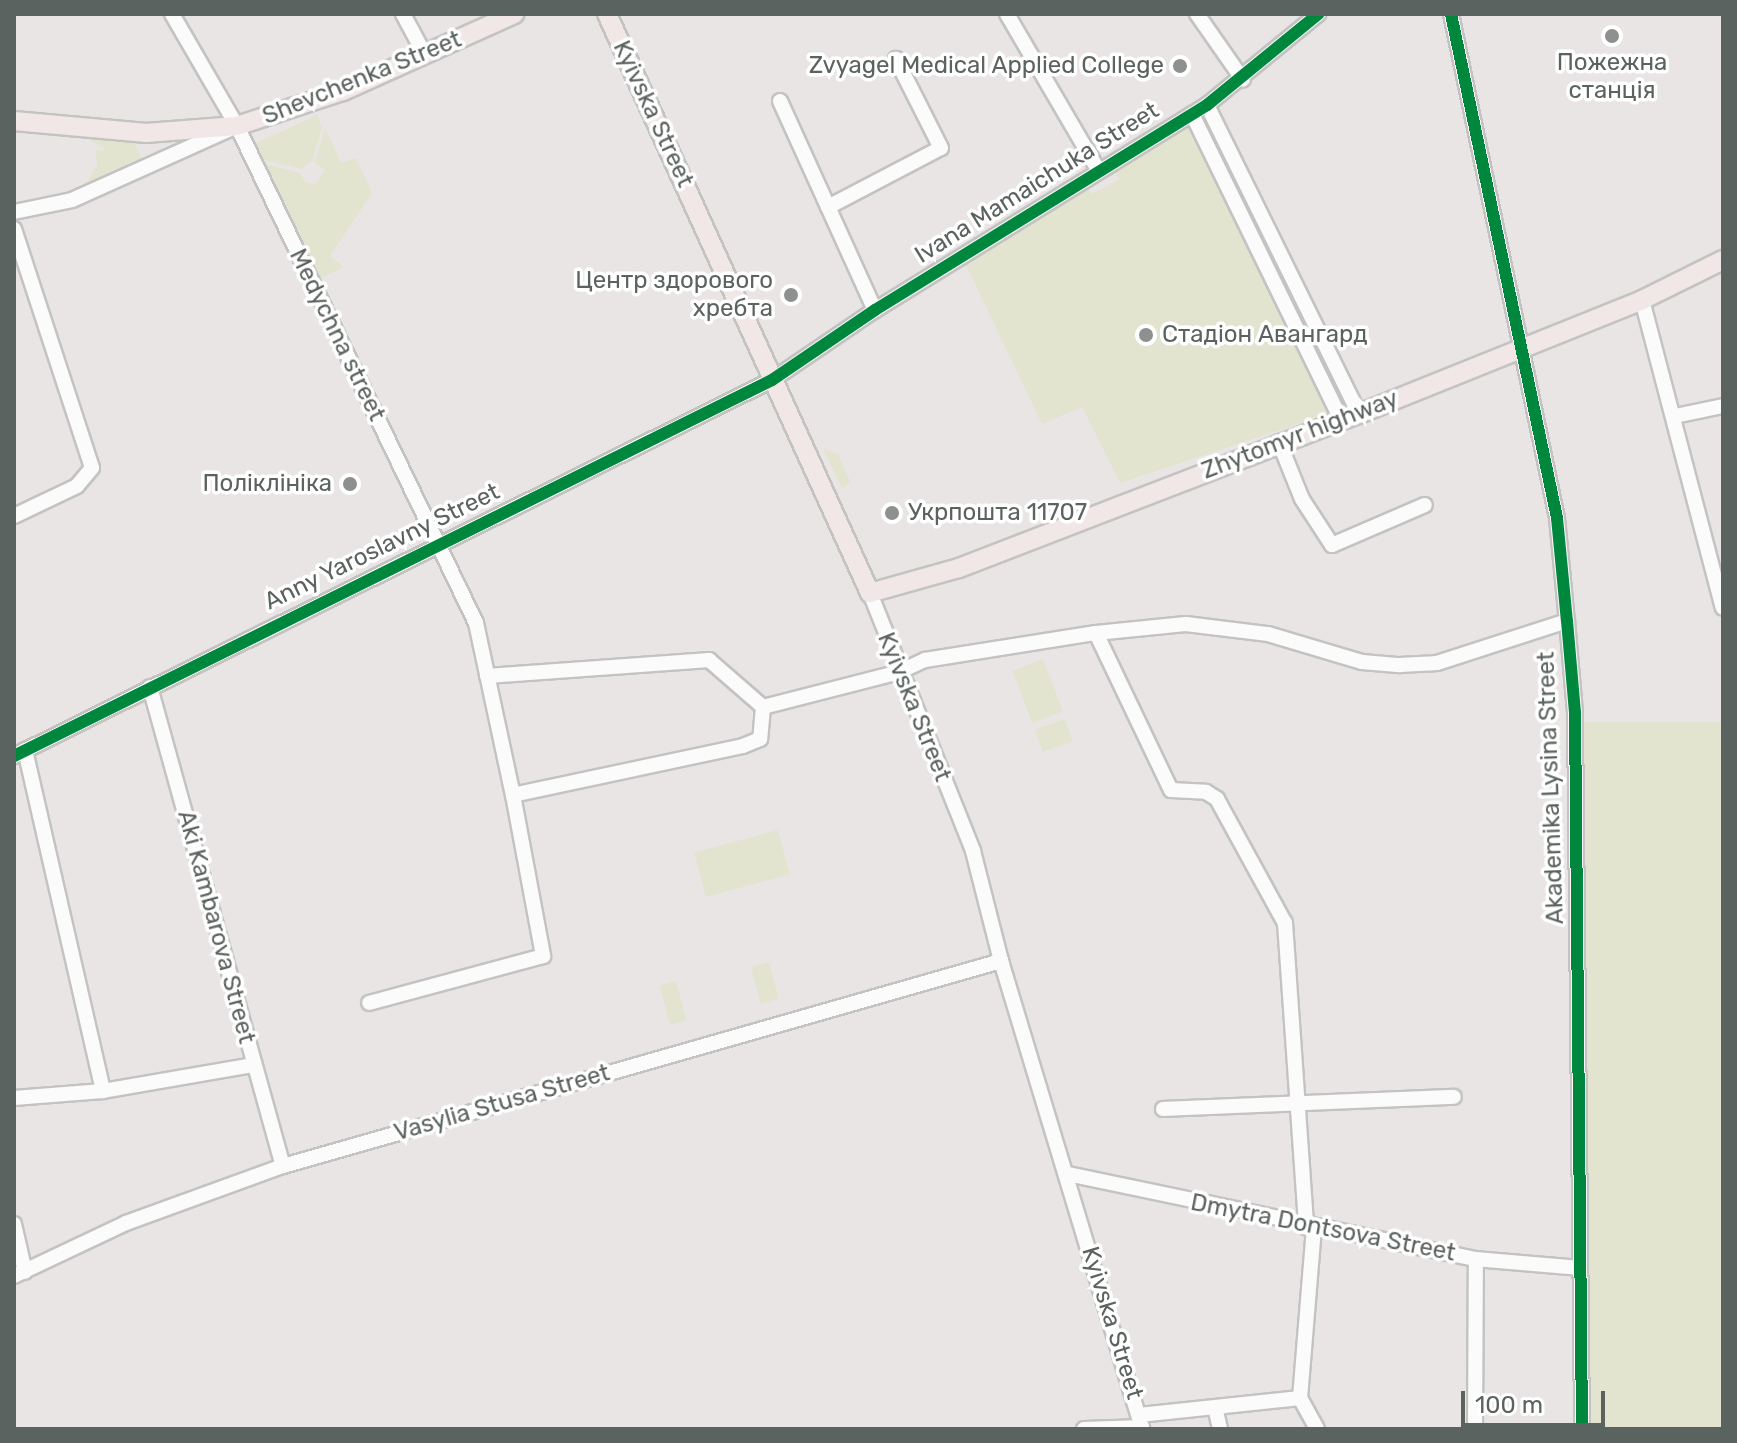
<!DOCTYPE html>
<meta charset="utf-8">
<style>
body{margin:0}
#map{position:relative;width:1737px;height:1443px;overflow:hidden;background:#eae5e5;font-family:Rubik,sans-serif}
div>[style]{position:absolute}
.green>*{inset:0;background:#e3e4d0;transform-origin:0 0}
.roads{filter:drop-shadow(2px 0 #c3c3c2) drop-shadow(-2px 0 #c3c3c2) drop-shadow(0 2px #c3c3c2) drop-shadow(0 -2px #c3c3c2)}
.minor>*{height:14px;margin:-7px;padding:0 7px;transform-origin:7px;border-radius:7px;background:#fcfbfb}
.major>*{height:18px;margin:-9px;padding:0 9px;transform-origin:9px;border-radius:9px;background:#f2e7e7}
.cycleway>*{height:12px;margin:-6px;padding:0 6px;transform-origin:6px;border-radius:6px;background:#00873e}
.dots>*{width:22px;height:22px;translate:-50% -50%;box-sizing:border-box;border:4px solid #fff;border-radius:50%}
span{translate:-50% -50%;white-space:nowrap;text-align:center;line-height:1.15;-webkit-text-stroke:7px #fff;paint-order:stroke}
.poi-label{font-size:24px;color:#5b6361}
.right{translate:-100% -50%;text-align:right}
.left{translate:0 -50%;text-align:left}
.street-label{font-size:24px;color:#5b6361}
.frame{position:absolute;inset:0;border:16px solid #5b6361;pointer-events:none}
.scale{position:absolute;left:1461px;top:1391px;width:144px;height:36px;box-sizing:border-box;border:4px solid #5b6361;border-top:0;padding-left:10px;font-size:24px;line-height:28px;white-space:nowrap;color:#5b6361;-webkit-text-stroke:6px #fff;paint-order:stroke}
</style>
<div id="map">
<div class="green">
<i style="clip-path:polygon(317px 115px,322px 127px,312px 161px,301px 169px,264px 160px,256px 143px)"></i>
<i style="clip-path:polygon(1187px 126px,1331px 413px,1120px 483px,1082px 407px,1042px 424px,965px 263px,1086px 187px,1092px 194px,1120px 179px,1113px 170px)"></i>
<i style="clip-path:polygon(325px 127px,341px 163px,356px 158px,372px 193px,330px 256px,344px 267px,321px 278px,266px 164px,300px 173px,305px 182px,315px 184px,325px 170px,315px 163px)"></i>
<i style="clip-path:polygon(86px 138px,134px 140px,141px 158px,86px 184px,97px 165px,95px 150px,107px 150px)"></i>
<i style="clip-path:polygon(823px 448px,838px 454px,850px 481px,842px 490px)"></i>
<i style="left:1043px;top:659px;width:56px;height:33px;rotate:69deg"></i>
<i style="left:1065px;top:719px;width:24px;height:32px;rotate:71deg"></i>
<i style="left:1723px;top:722px;width:707px;height:143px;rotate:90deg"></i>
<i style="left:778px;top:830px;width:46px;height:87px;rotate:75deg"></i>
<i style="left:769px;top:962px;width:38px;height:19px;rotate:75deg"></i>
<i style="left:676px;top:981px;width:41px;height:17px;rotate:75deg"></i>
</div>
<div class="roads">
<div class="minor">
<i style="left:172px;top:14px;width:129px;rotate:59.9deg"></i>
<i style="left:237px;top:126px;width:551px;rotate:64.32deg"></i>
<i style="left:476px;top:623px;width:176px;rotate:77.9deg"></i>
<i style="left:513px;top:795px;width:164px;rotate:79.4deg"></i>
<i style="left:543px;top:956px;width:180px;rotate:164.9deg"></i>
<i style="left:403px;top:14px;width:47px;rotate:61.8deg"></i>
<i style="left:1007px;top:14px;width:181px;rotate:59.7deg"></i>
<i style="left:1197px;top:14px;width:80px;rotate:55.1deg"></i>
<i style="left:1451px;top:14px;width:515px;rotate:78.12deg"></i>
<i style="left:1557px;top:518px;width:103px;rotate:84.5deg"></i>
<i style="left:1567px;top:621px;width:92px;rotate:85deg"></i>
<i style="left:1575px;top:713px;width:716px;rotate:89.44deg"></i>
<i style="left:780px;top:101px;width:230px;rotate:65.6deg"></i>
<i style="left:1207px;top:105px;width:344px;rotate:63.8deg"></i>
<i style="left:1192px;top:114px;width:340px;rotate:64deg"></i>
<i style="left:828px;top:207px;width:127px;rotate:-27.6deg"></i>
<i style="left:941px;top:148px;width:100px;rotate:-116.8deg"></i>
<i style="left:14px;top:212px;width:59px;rotate:-11.7deg"></i>
<i style="left:72px;top:200px;width:181px;rotate:-24.2deg"></i>
<i style="left:14px;top:229px;width:251px;rotate:71.9deg"></i>
<i style="left:92px;top:468px;width:23px;rotate:130deg"></i>
<i style="left:77px;top:486px;width:70px;rotate:154.5deg"></i>
<i style="left:1642px;top:300px;width:318px;rotate:75.3deg"></i>
<i style="left:1675px;top:416px;width:49px;rotate:-11.8deg"></i>
<i style="left:1279px;top:442px;width:61px;rotate:68deg"></i>
<i style="left:1302px;top:499px;width:55px;rotate:56.9deg"></i>
<i style="left:1332px;top:545px;width:101px;rotate:-23.3deg"></i>
<i style="left:870px;top:593px;width:278px;rotate:68.2deg"></i>
<i style="left:973px;top:851px;width:114px;rotate:75.7deg"></i>
<i style="left:1001px;top:961px;width:489px;rotate:73.2deg"></i>
<i style="left:1096px;top:633px;width:174px;rotate:64.5deg"></i>
<i style="left:1171px;top:790px;width:35px;rotate:3deg"></i>
<i style="left:1206px;top:792px;width:13px;rotate:32deg"></i>
<i style="left:1217px;top:799px;width:141px;rotate:61.3deg"></i>
<i style="left:1285px;top:923px;width:305px;rotate:86deg"></i>
<i style="left:487px;top:676px;width:223px;rotate:-4.1deg"></i>
<i style="left:709px;top:660px;width:72px;rotate:41deg"></i>
<i style="left:763px;top:707px;width:32px;rotate:95deg"></i>
<i style="left:760px;top:739px;width:18px;rotate:158deg"></i>
<i style="left:743px;top:746px;width:235px;rotate:168deg"></i>
<i style="left:150px;top:687px;width:497px;rotate:74.5deg"></i>
<i style="left:763px;top:707px;width:140px;rotate:-14.4deg"></i>
<i style="left:899px;top:672px;width:29px;rotate:-25deg"></i>
<i style="left:925px;top:660px;width:173px;rotate:-9deg"></i>
<i style="left:1096px;top:633px;width:90px;rotate:-5.7deg"></i>
<i style="left:1186px;top:624px;width:83px;rotate:7deg"></i>
<i style="left:1268px;top:634px;width:98px;rotate:16.6deg"></i>
<i style="left:1362px;top:662px;width:38px;rotate:5deg"></i>
<i style="left:1400px;top:665px;width:37px;rotate:-3deg"></i>
<i style="left:1437px;top:663px;width:137px;rotate:-17.9deg"></i>
<i style="left:25px;top:750px;width:350px;rotate:77.1deg"></i>
<i style="left:14px;top:756px;width:846px;rotate:-26.38deg"></i>
<i style="left:772px;top:380px;width:125px;rotate:-34.2deg"></i>
<i style="left:875px;top:310px;width:390px;rotate:-31.7deg"></i>
<i style="left:1207px;top:105px;width:144px;rotate:-39.3deg"></i>
<i style="left:14px;top:1098px;width:89px;rotate:-4.5deg"></i>
<i style="left:103px;top:1091px;width:152px;rotate:-9.8deg"></i>
<i style="left:1163px;top:1109px;width:291px;rotate:-2.4deg"></i>
<i style="left:1068px;top:1174px;width:417px;rotate:11.8deg"></i>
<i style="left:1476px;top:1259px;width:104px;rotate:4.9deg"></i>
<i style="left:14px;top:1224px;width:49px;rotate:77.1deg"></i>
<i style="left:14px;top:1276px;width:124px;rotate:-25.3deg"></i>
<i style="left:126px;top:1223px;width:167px;rotate:-20deg"></i>
<i style="left:283px;top:1166px;width:747px;rotate:-15.93deg"></i>
<i style="left:1300px;top:1398px;width:35px;rotate:61deg"></i>
<i style="left:1215px;top:1407px;width:23px;rotate:77deg"></i>
<i style="left:1139px;top:1415px;width:162px;rotate:-6deg"></i>
<i style="left:1300px;top:1398px;width:171px;rotate:-85.3deg"></i>
<i style="left:1084px;top:1429px;width:58px;rotate:-2deg"></i>
<i style="left:1475px;top:1429px;width:170px;rotate:-89.7deg"></i>
</div>
<div class="major">
<i style="left:607px;top:14px;width:636px;rotate:65.57deg"></i>
<i style="left:870px;top:593px;width:92px;rotate:-15.7deg"></i>
<i style="left:959px;top:568px;width:429px;rotate:-21.1deg"></i>
<i style="left:1359px;top:414px;width:305px;rotate:-21.9deg"></i>
<i style="left:1642px;top:300px;width:90px;rotate:-26.3deg"></i>
<i style="left:14px;top:121px;width:133px;rotate:5.2deg"></i>
<i style="left:146px;top:133px;width:91px;rotate:-4.4deg"></i>
<i style="left:237px;top:126px;width:112px;rotate:-18.3deg"></i>
<i style="left:343px;top:91px;width:188px;rotate:-24.2deg"></i>
</div>
</div>
<div class="cycleway">
<i style="left:1451px;top:14px;width:515px;rotate:78.12deg"></i>
<i style="left:1557px;top:518px;width:103px;rotate:84.5deg"></i>
<i style="left:1567px;top:621px;width:92px;rotate:85deg"></i>
<i style="left:1575px;top:713px;width:716px;rotate:89.44deg"></i>
<i style="left:14px;top:756px;width:846px;rotate:-26.38deg"></i>
<i style="left:772px;top:380px;width:125px;rotate:-34.2deg"></i>
<i style="left:875px;top:310px;width:390px;rotate:-31.7deg"></i>
<i style="left:1207px;top:105px;width:144px;rotate:-39.3deg"></i>
</div>
<div class="dots">
<i style="left:1612px;top:36px;background:#8d908f"></i>
<i style="left:1180px;top:66px;background:#8d908f"></i>
<i style="left:791px;top:295px;background:#8d908f"></i>
<i style="left:1146px;top:335px;background:#8d908f"></i>
<i style="left:350px;top:484px;background:#8d908f"></i>
<i style="left:892px;top:513px;background:#8d908f"></i>
</div>
<div class="poi-label">
<span style="left:1612px;top:77px">Пожежна<br>станція</span>
<span class="right" style="left:1164px;top:66px">Zvyagel Medical Applied College</span>
<span class="right" style="left:773px;top:295px">Центр здорового<br>хребта</span>
<span class="left" style="left:1162px;top:335px">Стадіон Авангард</span>
<span class="right" style="left:332px;top:484px">Поліклініка</span>
<span class="left" style="left:908px;top:513px">Укрпошта 11707</span>
</div>
<div class="street-label">
<span style="left:362px;top:78px;rotate:-22deg">Shevchenka Street</span>
<span style="left:653px;top:114px;rotate:65deg">Kyivska Street</span>
<span style="left:1037px;top:183px;rotate:-32deg">Ivana Mamaichuka Street</span>
<span style="left:337px;top:335px;rotate:64deg">Medychna street</span>
<span style="left:1300px;top:435px;rotate:-21deg">Zhytomyr highway</span>
<span style="left:382px;top:547px;rotate:-26deg">Anny Yaroslavny Street</span>
<span style="left:914px;top:707px;rotate:68deg">Kyivska Street</span>
<span style="left:1551px;top:788px;rotate:-92deg">Akademika Lysina Street</span>
<span style="left:216px;top:927px;rotate:75deg">Aki Kambarova Street</span>
<span style="left:502px;top:1103px;rotate:-16deg">Vasylia Stusa Street</span>
<span style="left:1323px;top:1228px;rotate:11deg">Dmytra Dontsova Street</span>
<span style="left:1112px;top:1323px;rotate:73deg">Kyivska Street</span>
</div>
<div class="frame"></div>
<div class="scale">100 m</div>
</div>
